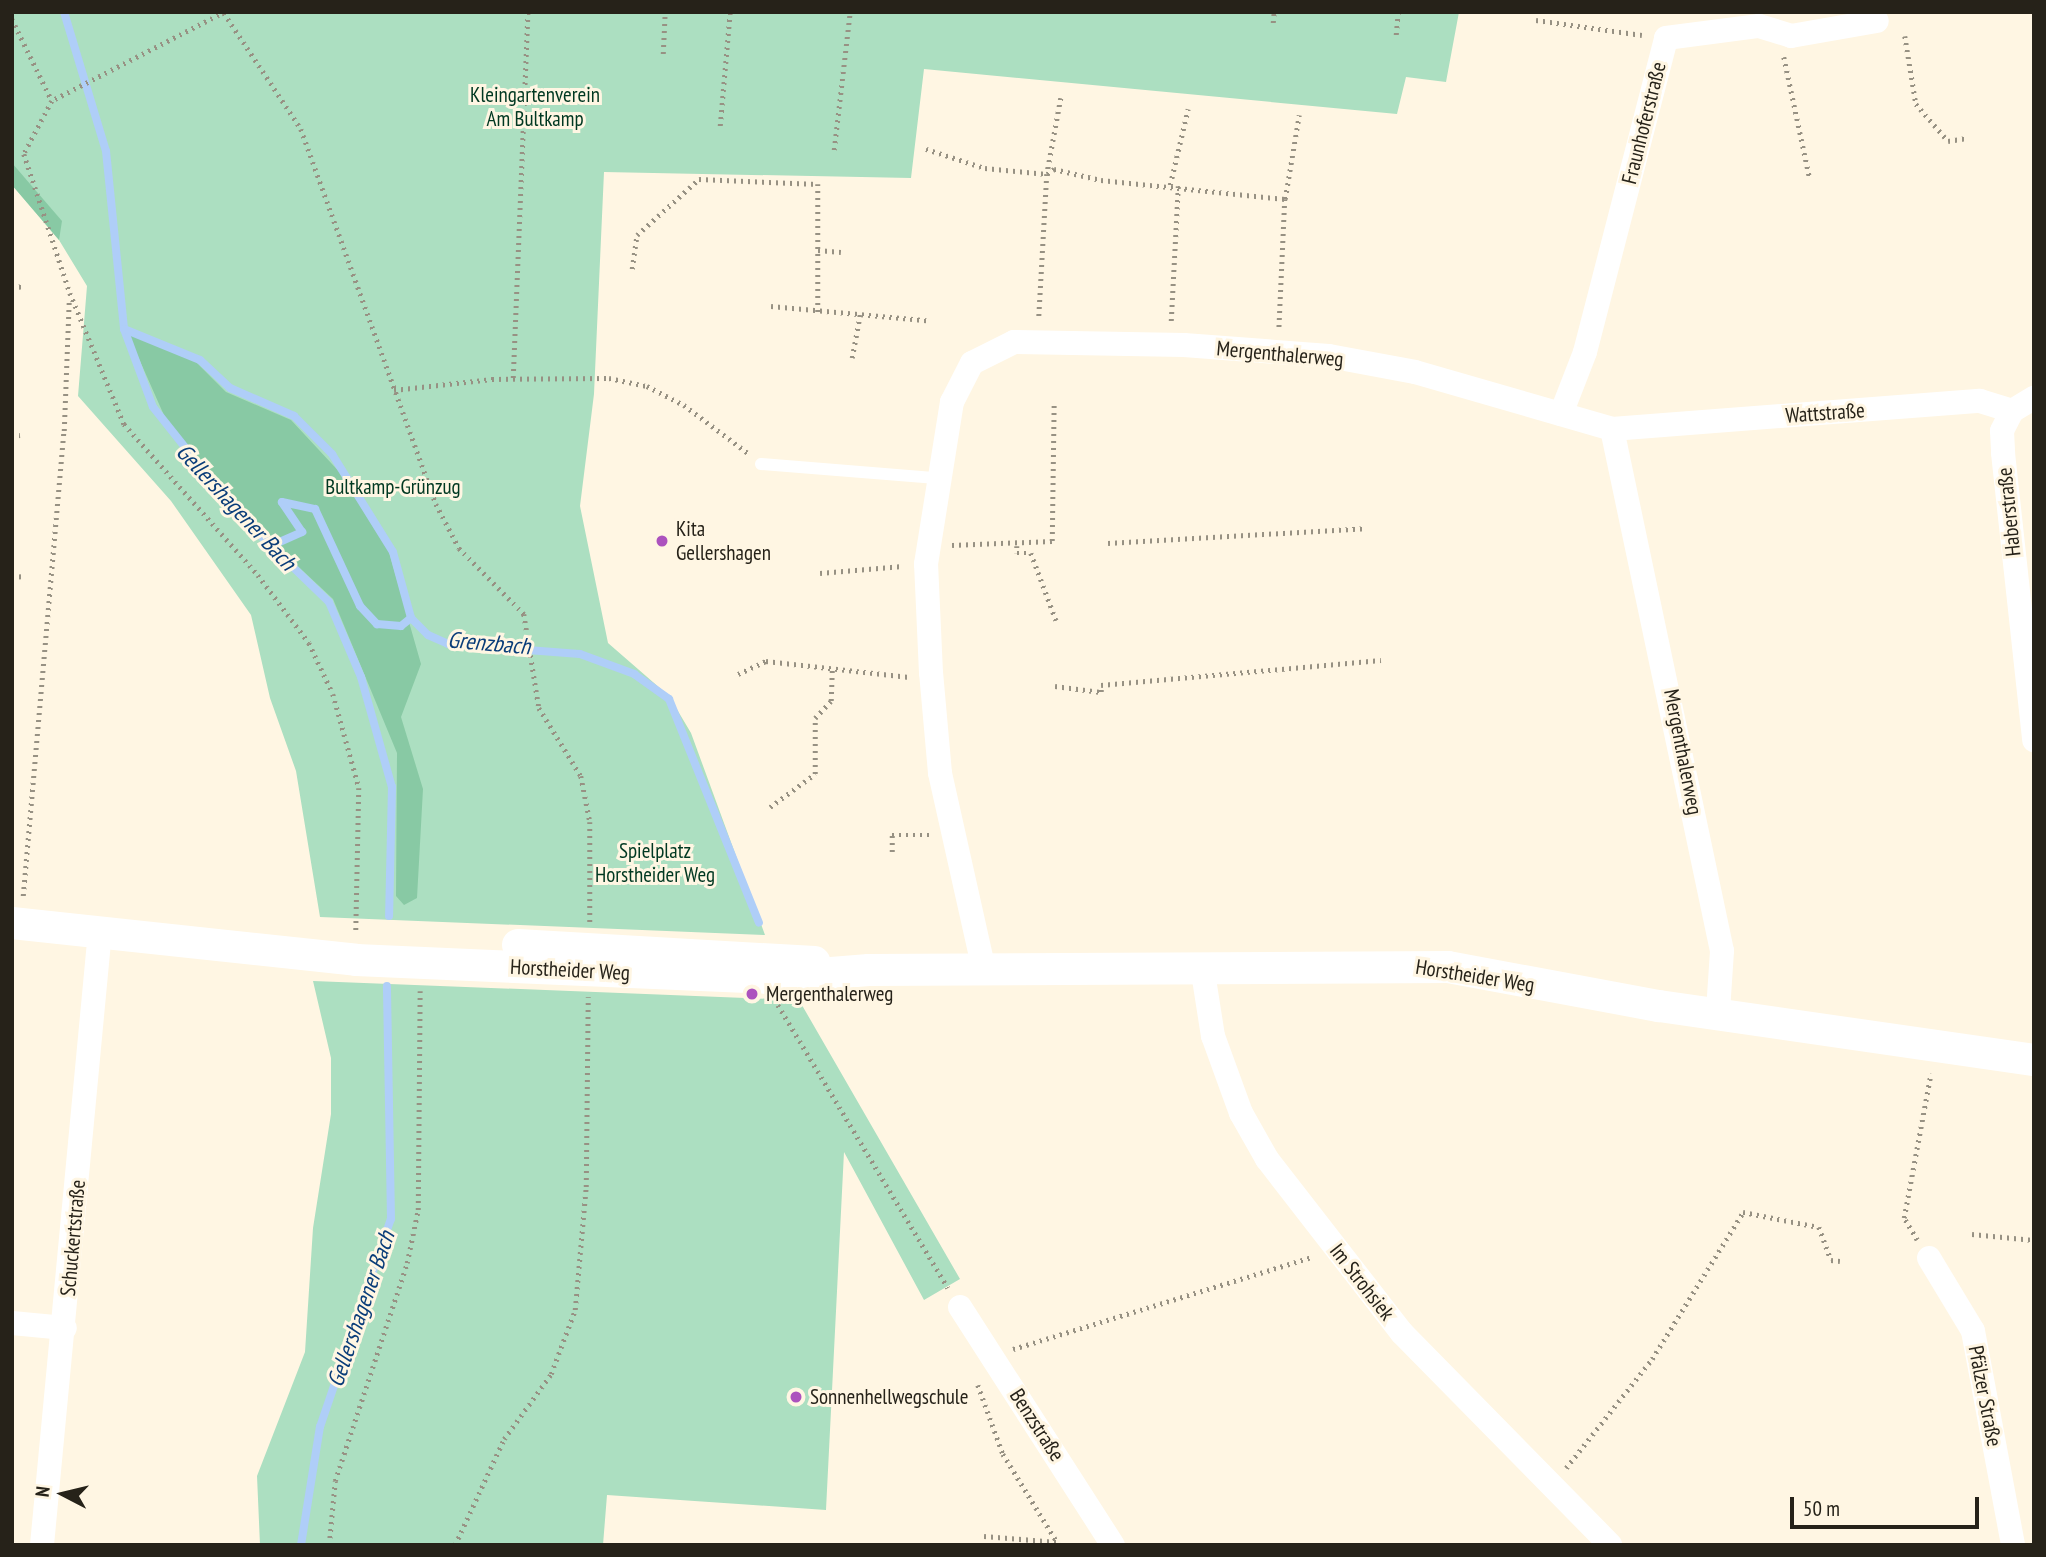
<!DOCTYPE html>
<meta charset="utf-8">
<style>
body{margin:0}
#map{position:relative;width:2046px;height:1557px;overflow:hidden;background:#fff6e3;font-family:"PT Sans Narrow",sans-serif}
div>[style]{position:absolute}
.green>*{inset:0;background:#acdfc1}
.forest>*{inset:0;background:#88c9a4}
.stream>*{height:8px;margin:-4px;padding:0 4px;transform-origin:4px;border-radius:4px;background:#afcef8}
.path>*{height:4.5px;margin-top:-2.25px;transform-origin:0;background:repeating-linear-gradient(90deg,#979183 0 2px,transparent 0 7px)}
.service>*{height:12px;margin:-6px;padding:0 6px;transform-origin:6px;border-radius:6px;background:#fff}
.minor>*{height:24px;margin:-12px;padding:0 12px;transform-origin:12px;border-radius:12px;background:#fff}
.tertiary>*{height:32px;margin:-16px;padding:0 16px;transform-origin:16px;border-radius:16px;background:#fff}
.dots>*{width:19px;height:19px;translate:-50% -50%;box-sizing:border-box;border:4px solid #fff6e3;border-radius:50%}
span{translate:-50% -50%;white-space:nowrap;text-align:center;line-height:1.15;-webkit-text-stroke:6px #fff6e3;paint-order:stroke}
.park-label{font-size:21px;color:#003821}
.street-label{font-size:21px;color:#262219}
.poi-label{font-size:21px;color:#262219}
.left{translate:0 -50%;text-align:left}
.water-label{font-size:23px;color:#0a3d79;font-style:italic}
.frame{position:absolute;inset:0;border:14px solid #262219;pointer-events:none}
.north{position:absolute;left:28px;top:1459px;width:70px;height:70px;-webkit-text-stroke:5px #fff6e3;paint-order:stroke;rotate:277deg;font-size:19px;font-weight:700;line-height:28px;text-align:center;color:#262219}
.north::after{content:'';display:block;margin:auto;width:24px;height:32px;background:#262219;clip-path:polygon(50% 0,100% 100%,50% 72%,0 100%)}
.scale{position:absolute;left:1790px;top:1497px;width:189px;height:32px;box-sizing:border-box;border:4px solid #262219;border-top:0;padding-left:9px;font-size:21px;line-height:24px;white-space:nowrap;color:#262219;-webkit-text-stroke:5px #fff6e3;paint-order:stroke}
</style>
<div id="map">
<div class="green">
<i style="clip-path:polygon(12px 12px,1459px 12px,1446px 82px,1406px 77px,1397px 114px,924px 69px,911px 178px,604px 172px,594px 394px,580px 506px,608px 643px,669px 696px,691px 733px,765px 935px,320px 917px,296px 771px,270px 698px,251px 615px,171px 501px,78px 396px,87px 286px,59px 240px,12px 185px)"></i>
<i style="clip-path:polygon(313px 981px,799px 1000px,960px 1279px,924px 1300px,844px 1152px,826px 1510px,607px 1495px,603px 1545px,260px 1545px,257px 1476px,305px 1352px,313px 1228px,331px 1114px,331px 1058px)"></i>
</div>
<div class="forest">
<i style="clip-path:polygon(12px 163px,62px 221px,59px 240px,12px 185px)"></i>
<i style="clip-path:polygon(128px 334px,196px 362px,226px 392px,291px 420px,359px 493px,389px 552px,421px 664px,401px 717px,423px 789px,417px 898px,404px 905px,396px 896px,397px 753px,333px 599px,241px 513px,229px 490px,171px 431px)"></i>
</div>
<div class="stream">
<i style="left:64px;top:12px;width:145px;rotate:73.2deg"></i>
<i style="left:106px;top:151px;width:179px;rotate:84.2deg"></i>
<i style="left:124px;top:329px;width:83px;rotate:69.6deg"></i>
<i style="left:153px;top:407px;width:138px;rotate:51.5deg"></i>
<i style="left:239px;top:515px;width:125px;rotate:44deg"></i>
<i style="left:329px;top:602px;width:82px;rotate:66.9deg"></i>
<i style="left:361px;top:677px;width:114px;rotate:74.3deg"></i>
<i style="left:392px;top:787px;width:129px;rotate:91.3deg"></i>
<i style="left:124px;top:329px;width:82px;rotate:22.2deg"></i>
<i style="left:200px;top:360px;width:41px;rotate:43deg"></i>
<i style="left:230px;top:388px;width:70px;rotate:23.6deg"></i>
<i style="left:294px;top:416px;width:54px;rotate:45deg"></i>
<i style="left:332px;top:454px;width:115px;rotate:58.1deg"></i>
<i style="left:393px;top:552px;width:68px;rotate:74.7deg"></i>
<i style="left:411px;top:618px;width:24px;rotate:45deg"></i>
<i style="left:428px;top:635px;width:22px;rotate:24deg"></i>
<i style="left:448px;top:644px;width:132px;rotate:4.3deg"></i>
<i style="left:580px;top:654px;width:58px;rotate:20.3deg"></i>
<i style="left:634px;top:674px;width:43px;rotate:35.5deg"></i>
<i style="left:669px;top:699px;width:241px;rotate:68.1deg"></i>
<i style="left:275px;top:544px;width:30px;rotate:-24deg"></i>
<i style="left:302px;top:532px;width:36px;rotate:-124deg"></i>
<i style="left:282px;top:502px;width:34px;rotate:12deg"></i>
<i style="left:315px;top:509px;width:107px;rotate:65.1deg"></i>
<i style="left:360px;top:606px;width:25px;rotate:47deg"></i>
<i style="left:377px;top:624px;width:24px;rotate:5deg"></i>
<i style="left:401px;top:626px;width:13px;rotate:-39deg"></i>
<i style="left:301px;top:1545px;width:120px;rotate:-80.9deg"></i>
<i style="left:320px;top:1427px;width:220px;rotate:-71.2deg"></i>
<i style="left:391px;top:1219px;width:233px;rotate:-91deg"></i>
</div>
<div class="path">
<i style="left:225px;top:12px;width:195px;rotate:152.8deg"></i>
<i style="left:52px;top:101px;width:60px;rotate:117.8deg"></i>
<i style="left:24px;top:154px;width:146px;rotate:71.7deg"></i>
<i style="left:70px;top:293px;width:142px;rotate:67.6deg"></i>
<i style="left:124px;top:424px;width:202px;rotate:48.4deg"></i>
<i style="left:258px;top:575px;width:85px;rotate:53.1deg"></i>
<i style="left:309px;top:643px;width:56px;rotate:64.8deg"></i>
<i style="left:333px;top:694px;width:98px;rotate:74.5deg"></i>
<i style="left:359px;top:788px;width:146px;rotate:91.2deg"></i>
<i style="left:224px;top:13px;width:139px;rotate:56.4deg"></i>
<i style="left:301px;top:129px;width:399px;rotate:70.2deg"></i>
<i style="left:436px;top:504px;width:50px;rotate:62.4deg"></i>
<i style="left:459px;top:548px;width:93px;rotate:45.4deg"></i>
<i style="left:524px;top:614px;width:95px;rotate:80.9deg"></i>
<i style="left:539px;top:708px;width:80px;rotate:58.3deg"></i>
<i style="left:581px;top:776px;width:47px;rotate:78.9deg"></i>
<i style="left:590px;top:822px;width:100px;rotate:90deg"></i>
<i style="left:1150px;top:14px;width:2px;rotate:-90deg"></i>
<i style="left:12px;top:19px;width:91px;rotate:64deg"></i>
<i style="left:1536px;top:20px;width:107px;rotate:8.1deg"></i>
<i style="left:1273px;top:23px;width:11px;rotate:-85deg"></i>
<i style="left:1396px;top:35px;width:23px;rotate:-85deg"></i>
<i style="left:1905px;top:36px;width:69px;rotate:80.8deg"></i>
<i style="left:1916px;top:104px;width:49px;rotate:49.1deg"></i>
<i style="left:1948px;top:141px;width:19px;rotate:-9deg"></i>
<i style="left:663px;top:54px;width:42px;rotate:-87.3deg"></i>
<i style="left:1784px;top:57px;width:125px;rotate:78deg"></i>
<i style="left:1061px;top:98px;width:77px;rotate:100.4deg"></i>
<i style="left:1047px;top:174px;width:9px;rotate:-36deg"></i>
<i style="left:1054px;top:169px;width:48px;rotate:13.2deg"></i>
<i style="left:1101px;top:180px;width:185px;rotate:5.9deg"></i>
<i style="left:1285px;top:199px;width:132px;rotate:92.6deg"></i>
<i style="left:720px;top:126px;width:114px;rotate:-85deg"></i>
<i style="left:926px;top:149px;width:62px;rotate:17.9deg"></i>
<i style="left:985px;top:168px;width:62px;rotate:5.5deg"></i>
<i style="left:1047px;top:174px;width:145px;rotate:93.2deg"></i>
<i style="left:834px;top:150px;width:139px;rotate:-83.4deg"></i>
<i style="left:1170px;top:185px;width:78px;rotate:-76.7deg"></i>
<i style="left:1285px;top:199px;width:85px;rotate:-80.5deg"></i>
<i style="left:818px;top:250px;width:23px;rotate:5deg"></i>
<i style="left:632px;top:269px;width:34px;rotate:-82deg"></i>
<i style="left:637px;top:235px;width:84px;rotate:-42.1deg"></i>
<i style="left:699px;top:179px;width:119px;rotate:2.4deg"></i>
<i style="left:818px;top:184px;width:129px;rotate:90deg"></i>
<i style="left:12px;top:288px;width:11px;rotate:-10deg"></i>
<i style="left:771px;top:306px;width:156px;rotate:5.2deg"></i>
<i style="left:1171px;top:321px;width:135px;rotate:-87deg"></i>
<i style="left:852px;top:358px;width:44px;rotate:-79.5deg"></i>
<i style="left:513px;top:378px;width:366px;rotate:-87.7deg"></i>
<i style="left:394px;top:390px;width:99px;rotate:-6.4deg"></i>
<i style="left:492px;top:379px;width:117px;rotate:-0.5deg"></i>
<i style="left:609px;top:378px;width:39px;rotate:12deg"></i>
<i style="left:647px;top:386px;width:42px;rotate:27.2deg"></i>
<i style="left:684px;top:405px;width:80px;rotate:36.9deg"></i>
<i style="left:12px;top:436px;width:8px;rotate:-7deg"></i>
<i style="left:1108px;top:543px;width:258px;rotate:-3.3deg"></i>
<i style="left:952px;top:545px;width:100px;rotate:-2.3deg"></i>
<i style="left:1052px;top:541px;width:139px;rotate:-89.2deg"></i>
<i style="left:1017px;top:546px;width:7px;rotate:90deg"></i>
<i style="left:1017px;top:553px;width:14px"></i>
<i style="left:1031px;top:553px;width:72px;rotate:69.5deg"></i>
<i style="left:820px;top:573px;width:83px;rotate:-4.8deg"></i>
<i style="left:12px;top:577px;width:13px;rotate:-4deg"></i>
<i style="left:738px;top:674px;width:31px;rotate:-25deg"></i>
<i style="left:766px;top:661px;width:144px;rotate:6.4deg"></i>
<i style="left:1055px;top:686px;width:46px;rotate:7.4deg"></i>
<i style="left:1101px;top:692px;width:7px;rotate:-90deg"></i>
<i style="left:1101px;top:685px;width:281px;rotate:-5.1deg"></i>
<i style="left:770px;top:807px;width:56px;rotate:-36.3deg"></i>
<i style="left:815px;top:774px;width:56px;rotate:-90deg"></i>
<i style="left:815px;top:718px;width:23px;rotate:-47deg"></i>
<i style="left:831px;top:701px;width:31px;rotate:-88deg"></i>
<i style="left:892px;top:852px;width:17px;rotate:-90deg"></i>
<i style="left:892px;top:835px;width:39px"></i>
<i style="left:23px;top:896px;width:467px;rotate:-85deg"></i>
<i style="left:64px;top:431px;width:133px;rotate:-87.8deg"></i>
<i style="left:778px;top:1005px;width:330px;rotate:59deg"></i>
<i style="left:1972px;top:1234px;width:62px;rotate:5.5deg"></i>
<i style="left:1917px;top:1240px;width:26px;rotate:-121deg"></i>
<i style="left:1904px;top:1218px;width:147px;rotate:-79.5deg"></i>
<i style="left:1013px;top:1349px;width:313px;rotate:-17.1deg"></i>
<i style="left:978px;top:1385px;width:73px;rotate:70.1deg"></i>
<i style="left:1003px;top:1454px;width:107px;rotate:58.4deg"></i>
<i style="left:1566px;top:1468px;width:139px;rotate:-51.7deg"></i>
<i style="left:1652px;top:1359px;width:173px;rotate:-58.2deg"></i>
<i style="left:1743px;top:1212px;width:77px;rotate:11.2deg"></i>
<i style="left:1819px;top:1227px;width:35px;rotate:70deg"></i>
<i style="left:1831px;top:1260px;width:9px;rotate:6deg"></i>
<i style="left:984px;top:1536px;width:73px;rotate:4.7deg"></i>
<i style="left:329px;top:1545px;width:64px;rotate:-84.6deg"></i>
<i style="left:335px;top:1481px;width:230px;rotate:-71.7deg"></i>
<i style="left:407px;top:1263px;width:54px;rotate:-78.3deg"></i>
<i style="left:418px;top:1210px;width:219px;rotate:-89.5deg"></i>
<i style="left:455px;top:1545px;width:117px;rotate:-65.2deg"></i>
<i style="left:504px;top:1439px;width:80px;rotate:-54.1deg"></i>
<i style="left:551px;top:1374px;width:68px;rotate:-69.4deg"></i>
<i style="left:575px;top:1310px;width:123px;rotate:-84.9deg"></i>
<i style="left:586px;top:1187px;width:190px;rotate:-89.4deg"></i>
</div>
<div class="service">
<i style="left:761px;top:464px;width:176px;rotate:4.6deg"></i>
</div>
<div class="minor">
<i style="left:2012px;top:411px;width:22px;rotate:117deg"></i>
<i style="left:2002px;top:431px;width:22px;rotate:87deg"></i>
<i style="left:2003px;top:453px;width:289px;rotate:83.8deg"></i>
<i style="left:1561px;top:414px;width:66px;rotate:-68.8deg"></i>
<i style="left:1585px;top:352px;width:324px;rotate:-75.5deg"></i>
<i style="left:1666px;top:38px;width:94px;rotate:-7.4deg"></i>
<i style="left:1759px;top:26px;width:34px;rotate:17deg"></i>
<i style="left:1791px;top:36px;width:87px;rotate:-9.9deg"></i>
<i style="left:1612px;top:429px;width:369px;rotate:-4.4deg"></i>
<i style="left:1980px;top:401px;width:34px;rotate:17deg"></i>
<i style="left:2012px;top:411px;width:26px;rotate:-31deg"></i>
<i style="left:1202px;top:966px;width:71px;rotate:81.1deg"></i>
<i style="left:1213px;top:1036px;width:82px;rotate:70deg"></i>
<i style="left:1241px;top:1113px;width:53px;rotate:60.5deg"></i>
<i style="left:1267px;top:1159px;width:220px;rotate:52.2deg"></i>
<i style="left:1402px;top:1333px;width:297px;rotate:45.5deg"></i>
<i style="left:984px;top:970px;width:202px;rotate:-102.6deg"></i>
<i style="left:940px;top:773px;width:100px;rotate:-95.1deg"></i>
<i style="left:931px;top:673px;width:109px;rotate:-92.6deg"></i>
<i style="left:926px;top:564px;width:164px;rotate:-80.9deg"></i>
<i style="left:952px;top:402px;width:44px;rotate:-62.9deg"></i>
<i style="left:972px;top:363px;width:47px;rotate:-26.6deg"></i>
<i style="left:1014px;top:342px;width:170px;rotate:1deg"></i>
<i style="left:1184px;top:345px;width:145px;rotate:4.3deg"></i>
<i style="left:1329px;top:356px;width:87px;rotate:10.5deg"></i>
<i style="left:1415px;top:372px;width:205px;rotate:16.1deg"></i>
<i style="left:1612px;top:429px;width:533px;rotate:78.1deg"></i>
<i style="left:1722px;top:951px;width:60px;rotate:93.8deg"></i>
<i style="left:1929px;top:1258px;width:85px;rotate:58.9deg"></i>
<i style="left:1973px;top:1331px;width:218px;rotate:79.4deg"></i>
<i style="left:960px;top:1307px;width:283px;rotate:57.3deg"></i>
<i style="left:12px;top:1323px;width:53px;rotate:5.4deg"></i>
<i style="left:42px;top:1545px;width:617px;rotate:-84.6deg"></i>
</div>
<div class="tertiary">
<i style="left:12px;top:923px;width:346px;rotate:6.1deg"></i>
<i style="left:356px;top:960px;width:413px;rotate:2.5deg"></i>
<i style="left:769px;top:978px;width:100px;rotate:-4.6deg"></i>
<i style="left:869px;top:970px;width:579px;rotate:-0.3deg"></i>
<i style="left:1448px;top:967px;width:215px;rotate:10.5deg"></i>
<i style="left:1659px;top:1006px;width:379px;rotate:8.2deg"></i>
<i style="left:518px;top:945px;width:297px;rotate:3.3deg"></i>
</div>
<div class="dots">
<i style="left:662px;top:541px;background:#ac52be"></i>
<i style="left:752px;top:994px;background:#ac52be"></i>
<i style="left:796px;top:1397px;background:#ac52be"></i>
</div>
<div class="park-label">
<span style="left:535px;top:107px">Kleingartenverein<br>Am Bultkamp</span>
<span style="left:393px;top:487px">Bultkamp-Grünzug</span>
<span style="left:655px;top:863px">Spielplatz<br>Horstheider Weg</span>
</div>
<div class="street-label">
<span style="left:1644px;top:123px;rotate:-76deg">Fraunhoferstraße</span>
<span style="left:1280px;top:354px;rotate:5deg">Mergenthalerweg</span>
<span style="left:1825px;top:413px;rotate:-4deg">Wattstraße</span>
<span style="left:2009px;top:512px;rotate:-96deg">Haberstraße</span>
<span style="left:1683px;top:752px;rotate:79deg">Mergenthalerweg</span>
<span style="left:570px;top:970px;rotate:3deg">Horstheider Weg</span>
<span style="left:1475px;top:976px;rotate:9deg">Horstheider Weg</span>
<span style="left:73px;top:1238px;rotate:-85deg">Schuckertstraße</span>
<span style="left:1362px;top:1282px;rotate:52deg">Im Strohsiek</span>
<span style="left:1985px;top:1396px;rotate:79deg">Pfälzer Straße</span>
<span style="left:1037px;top:1425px;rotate:57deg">Benzstraße</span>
</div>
<div class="poi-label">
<span class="left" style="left:676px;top:541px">Kita<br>Gellershagen</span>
<span class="left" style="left:766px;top:994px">Mergenthalerweg</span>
<span class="left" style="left:810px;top:1397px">Sonnenhellwegschule</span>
</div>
<div class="water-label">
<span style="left:236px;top:507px;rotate:47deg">Gellershagener Bach</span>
<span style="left:489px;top:643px;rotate:5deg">Grenzbach</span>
<span style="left:361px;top:1309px;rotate:-71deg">Gellershagener Bach</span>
</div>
<div class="frame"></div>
<div class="north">N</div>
<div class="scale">50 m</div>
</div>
